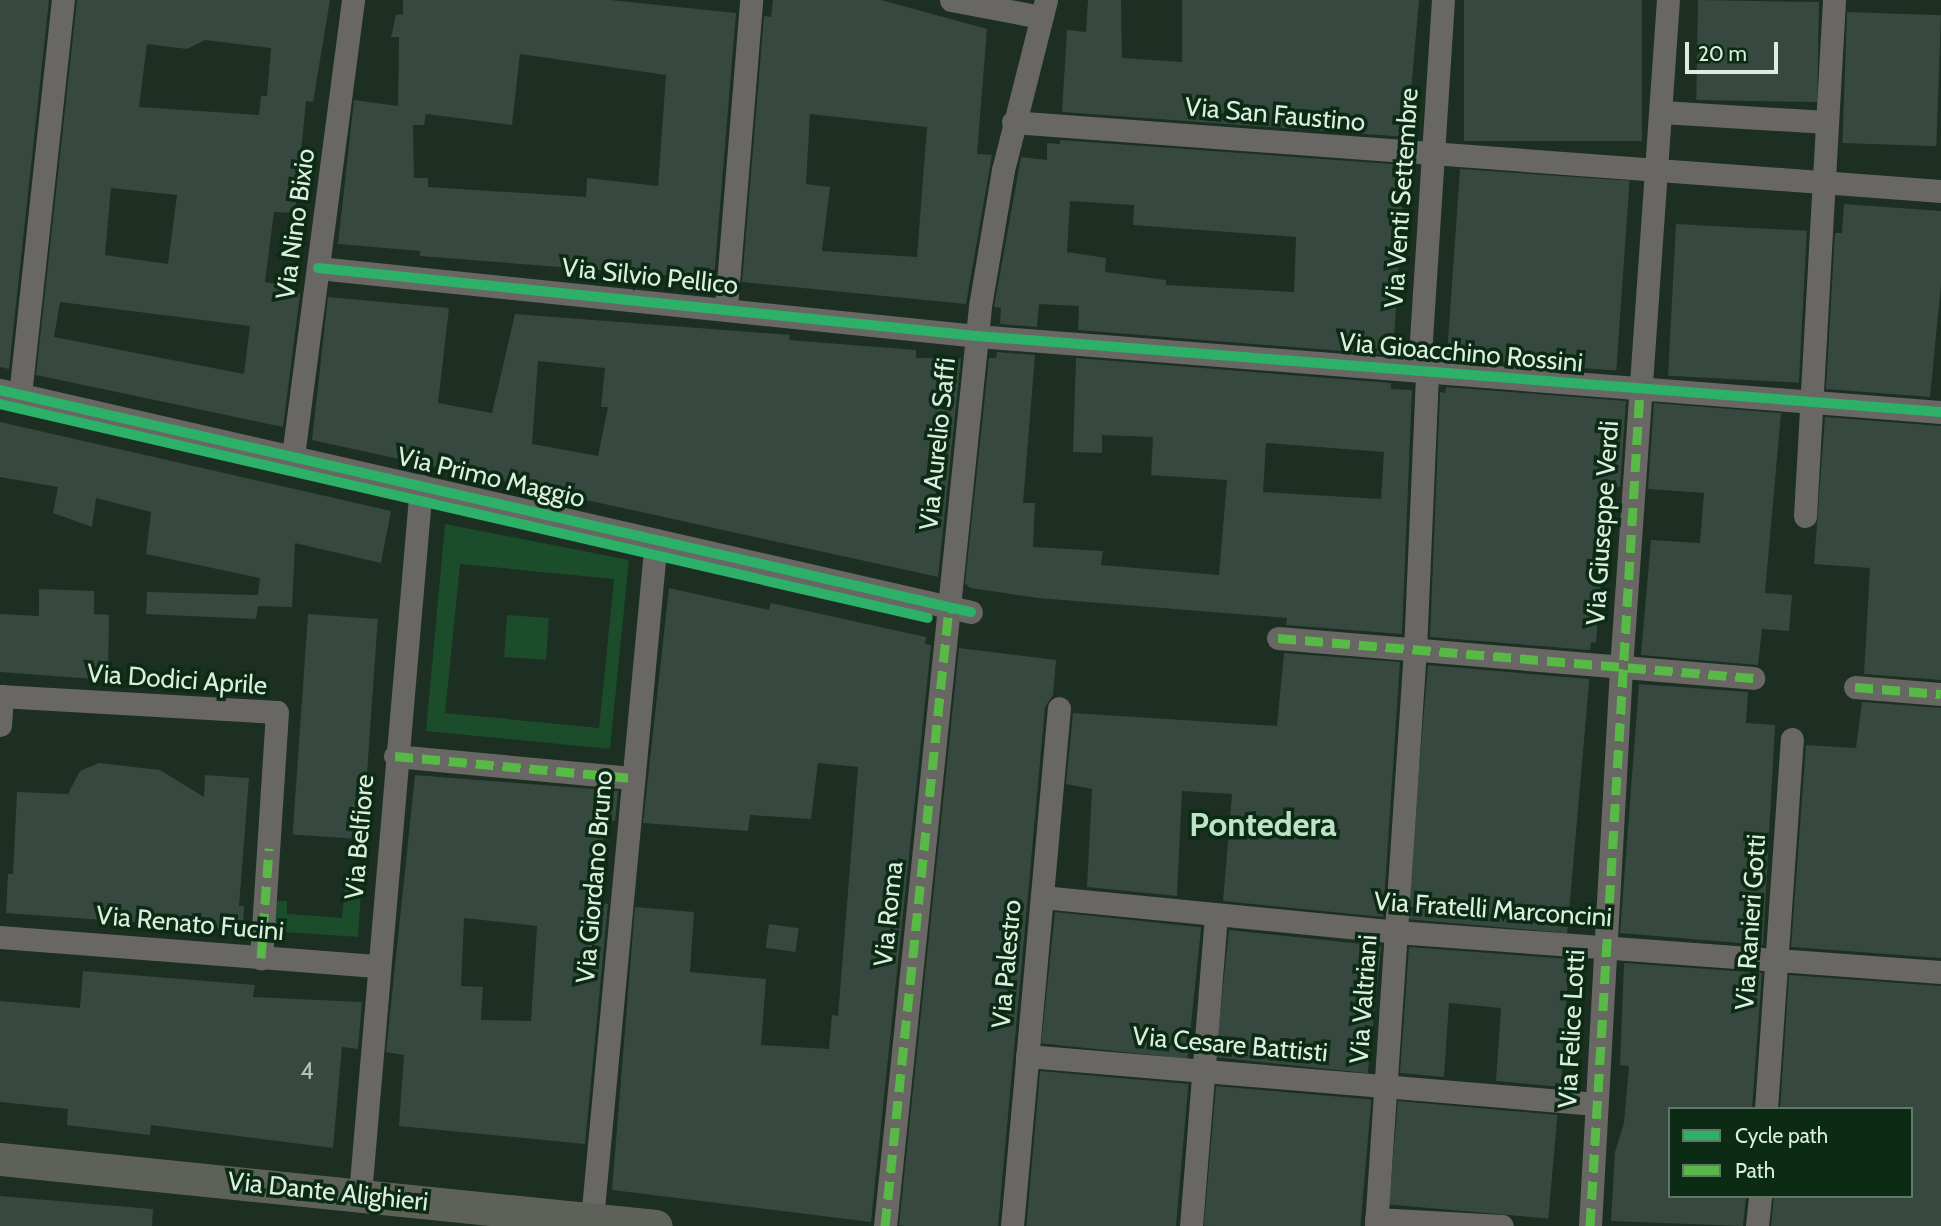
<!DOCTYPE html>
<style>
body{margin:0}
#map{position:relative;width:1941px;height:1226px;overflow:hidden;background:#1d2e22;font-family:Cabin,sans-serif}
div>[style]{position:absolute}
.green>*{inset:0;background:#1b4d2b;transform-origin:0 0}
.building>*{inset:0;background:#374840;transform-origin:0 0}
.street>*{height:23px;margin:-11.5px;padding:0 11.5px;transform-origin:11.5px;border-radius:11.5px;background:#686763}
.secondary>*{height:33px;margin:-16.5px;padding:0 16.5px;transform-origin:16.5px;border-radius:16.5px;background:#5e6159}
.quiet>*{height:9px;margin-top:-4.5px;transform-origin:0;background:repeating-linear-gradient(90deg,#58b947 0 18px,transparent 0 27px)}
.cycleway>*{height:10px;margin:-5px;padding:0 5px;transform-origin:5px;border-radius:5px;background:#2db169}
span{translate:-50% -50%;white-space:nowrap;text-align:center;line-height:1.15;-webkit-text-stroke:7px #0b2b15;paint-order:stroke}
.number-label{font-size:23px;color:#b3c4b7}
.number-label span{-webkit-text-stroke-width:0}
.street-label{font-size:26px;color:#dceedf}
.district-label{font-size:33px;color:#bde2c4;font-weight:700}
.legend{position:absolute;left:1668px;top:1107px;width:245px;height:91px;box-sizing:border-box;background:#0b2b15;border:2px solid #5f7966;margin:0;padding:9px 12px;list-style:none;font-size:21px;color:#dceedf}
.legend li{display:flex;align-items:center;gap:14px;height:35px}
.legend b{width:35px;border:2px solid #5f7966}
.scale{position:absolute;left:1685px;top:42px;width:93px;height:32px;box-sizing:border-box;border:4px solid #dceedf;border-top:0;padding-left:9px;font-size:21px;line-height:24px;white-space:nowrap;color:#dceedf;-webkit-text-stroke:5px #0b2b15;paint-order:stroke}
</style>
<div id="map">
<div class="green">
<i style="clip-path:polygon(evenodd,445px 524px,629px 560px,610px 749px,426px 731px,445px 524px,460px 564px,614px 579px,599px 728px,445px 713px,460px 564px)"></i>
<i style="left:507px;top:615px;width:42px;height:42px;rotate:4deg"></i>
<i style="clip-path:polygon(346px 876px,362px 877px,358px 937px,270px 931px,272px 901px,287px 901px,287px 914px,342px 918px)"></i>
</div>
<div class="building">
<i style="clip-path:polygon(0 0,49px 0,9px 369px,0 367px)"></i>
<i style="clip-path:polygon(evenodd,77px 0,330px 0,313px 102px,306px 101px,295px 213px,274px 212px,265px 282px,289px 286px,288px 293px,300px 294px,283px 427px,36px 375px,77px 0,205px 40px,271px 48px,267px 96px,261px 96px,259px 115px,139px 107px,147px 44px,187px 49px,205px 40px,77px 0,111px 188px,177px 195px,168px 264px,105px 255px,111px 188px,77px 0,60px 302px,250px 326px,244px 374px,54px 337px,60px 302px)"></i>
<i style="clip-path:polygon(evenodd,403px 0,610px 0,736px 13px,714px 279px,420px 256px,420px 251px,338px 244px,354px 100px,398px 106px,399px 37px,391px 37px,396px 15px,403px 14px,403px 0,520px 54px,666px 75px,658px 186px,587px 178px,586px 197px,428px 187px,428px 178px,414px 178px,413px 125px,424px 125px,426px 114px,512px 125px,520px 54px)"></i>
<i style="clip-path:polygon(evenodd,773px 0,881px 0,987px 29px,977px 154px,992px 155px,966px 304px,742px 282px,764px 16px,771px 17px,773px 0,810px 114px,927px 127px,917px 257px,822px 251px,830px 187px,806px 184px,810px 114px)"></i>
<i style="clip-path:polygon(1088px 0,1121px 0,1122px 58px,1182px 62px,1182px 0,1419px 0,1407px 137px,1062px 112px,1067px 30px,1086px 32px)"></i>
<i style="left:1464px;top:0;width:178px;height:141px"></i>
<i style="left:1698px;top:0;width:121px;height:100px;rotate:1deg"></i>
<i style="left:1847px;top:12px;width:94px;height:131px;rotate:2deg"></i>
<i style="clip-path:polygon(evenodd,1060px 140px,1405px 165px,1393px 355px,1078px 330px,1079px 306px,1039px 304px,1037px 327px,1000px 324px,1001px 308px,994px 307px,1021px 157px,1047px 160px,1047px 143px,1060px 144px,1060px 140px,1070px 201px,1134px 205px,1133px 225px,1296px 237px,1294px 292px,1166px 285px,1166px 280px,1105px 272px,1106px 258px,1067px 252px,1070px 201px)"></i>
<i style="left:1460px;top:169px;width:170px;height:190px;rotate:4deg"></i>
<i style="clip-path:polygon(1844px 204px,1941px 211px,1941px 285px,1930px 397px,1826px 389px,1835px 233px,1842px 233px)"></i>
<i style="left:1676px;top:224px;width:131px;height:152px;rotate:3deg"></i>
<i style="clip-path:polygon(evenodd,328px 297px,449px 308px,438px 403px,492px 413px,515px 314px,790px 335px,789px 340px,916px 350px,916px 358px,961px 358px,938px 577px,312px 440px,328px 297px,538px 361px,605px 368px,601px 407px,608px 407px,598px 456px,532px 444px,538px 361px)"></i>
<i style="clip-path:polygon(evenodd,997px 352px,1035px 355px,1023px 503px,1035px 503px,1033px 547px,1103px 551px,1101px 565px,1219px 575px,1227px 480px,1151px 475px,1153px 437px,1102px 435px,1102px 453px,1073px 452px,1076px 358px,1391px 383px,1391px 389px,1412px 390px,1402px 634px,1286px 625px,1287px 618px,1038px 598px,970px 588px,965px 583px,989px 358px,996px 358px,997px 352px,1266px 443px,1384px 452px,1381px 499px,1263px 492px,1266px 443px)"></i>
<i style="clip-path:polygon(1446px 387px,1626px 401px,1620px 487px,1608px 486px,1596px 643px,1591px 642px,1590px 650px,1430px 637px,1440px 392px,1445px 393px)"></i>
<i style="clip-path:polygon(1654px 403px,1781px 413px,1765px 593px,1792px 595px,1789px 631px,1762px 629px,1758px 665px,1641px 655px,1651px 540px,1700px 543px,1704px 493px,1648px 489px)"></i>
<i style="clip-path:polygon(1825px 417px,1941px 426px,1941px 680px,1864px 674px,1870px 568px,1814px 564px)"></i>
<i style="clip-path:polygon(0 422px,391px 511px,381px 563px,295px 543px,292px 607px,258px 606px,256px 619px,146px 614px,147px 592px,258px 595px,260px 578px,146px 554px,151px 512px,96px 498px,92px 527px,53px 513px,58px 487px,0 477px)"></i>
<i style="clip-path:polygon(669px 588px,769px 610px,771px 603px,926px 637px,925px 644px,931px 645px,871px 1222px,612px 1190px,635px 907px,694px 912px,690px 972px,766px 979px,761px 1045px,829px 1049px,832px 1015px,838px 1016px,858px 767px,818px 763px,811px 819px,750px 815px,748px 831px,643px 823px)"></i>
<i style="clip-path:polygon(39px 589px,94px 591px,94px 614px,109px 615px,108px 680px,0 672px,0 614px,39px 616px)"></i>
<i style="left:308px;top:614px;width:70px;height:221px;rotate:4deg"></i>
<i style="clip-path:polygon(959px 648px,1056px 660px,1053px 695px,1045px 707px,998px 1226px,904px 1226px,899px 1225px)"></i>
<i style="clip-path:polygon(1284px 653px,1400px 662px,1383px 917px,1223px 901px,1232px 794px,1182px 791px,1177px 896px,1087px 887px,1092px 789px,1066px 784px,1073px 713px,1277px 726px)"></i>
<i style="left:1428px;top:665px;width:162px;height:255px;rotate:5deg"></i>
<i style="clip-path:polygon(1639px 684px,1748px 692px,1746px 723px,1775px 725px,1763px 945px,1620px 933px)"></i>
<i style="clip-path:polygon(1862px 702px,1941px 708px,1941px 958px,1791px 947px,1806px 745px,1856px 748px)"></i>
<i style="clip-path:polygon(99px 763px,160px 770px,204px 797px,205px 775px,249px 778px,239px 906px,244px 906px,243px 930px,6px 913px,8px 874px,13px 874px,17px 792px,68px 794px,80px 771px)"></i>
<i style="clip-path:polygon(evenodd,415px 775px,618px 791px,615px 821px,605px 820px,598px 903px,608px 904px,585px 1144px,399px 1126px,404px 1055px,386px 1052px,415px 775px,464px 918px,537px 926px,531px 1021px,481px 1020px,483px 987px,461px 986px,464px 918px)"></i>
<i style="left:1055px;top:912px;width:147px;height:132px;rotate:6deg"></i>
<i style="left:769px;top:924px;width:30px;height:24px;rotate:8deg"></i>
<i style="left:1229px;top:930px;width:153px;height:128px;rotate:6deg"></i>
<i style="clip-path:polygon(1409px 947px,1569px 959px,1561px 1087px,1496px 1081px,1501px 1008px,1449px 1003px,1444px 1077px,1400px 1073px)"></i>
<i style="clip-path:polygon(1624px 963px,1762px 973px,1752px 1109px,1670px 1109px,1670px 1196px,1746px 1196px,1743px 1226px,1611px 1221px,1615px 1152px,1624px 1123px,1629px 1066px,1620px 1065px)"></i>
<i style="clip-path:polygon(83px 971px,255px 985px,253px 997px,362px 1002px,358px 1049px,342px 1047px,333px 1148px,151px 1125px,150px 1135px,67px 1125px,68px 1109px,0 1102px,0 1001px,80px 1008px)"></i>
<i style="clip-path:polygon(1789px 975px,1941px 986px,1941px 1226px,1771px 1226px,1774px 1196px,1911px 1196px,1911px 1109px,1780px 1109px)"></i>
<i style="left:1040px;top:1071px;width:149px;height:156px;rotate:5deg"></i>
<i style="left:1216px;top:1086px;width:156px;height:140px;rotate:5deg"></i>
<i style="left:1398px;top:1101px;width:160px;height:104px;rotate:5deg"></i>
<i style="clip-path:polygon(0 1196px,153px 1209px,152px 1226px,0 1226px)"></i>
</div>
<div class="street">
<i style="left:951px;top:0;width:92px;rotate:10.7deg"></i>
<i style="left:1662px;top:112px;width:165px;rotate:3.5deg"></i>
<i style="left:1013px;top:122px;width:931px;rotate:4.25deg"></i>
<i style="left:318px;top:268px;width:662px;rotate:5.89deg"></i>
<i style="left:977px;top:336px;width:967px;rotate:4.51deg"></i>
<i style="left:726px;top:307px;width:308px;rotate:-85.3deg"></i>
<i style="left:0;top:390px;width:996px;rotate:12.88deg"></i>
<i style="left:20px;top:395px;width:397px;rotate:-83.8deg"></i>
<i style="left:293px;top:456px;width:460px;rotate:-82.5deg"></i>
<i style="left:1805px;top:516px;width:517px;rotate:-86.78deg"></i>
<i style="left:1278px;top:638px;width:477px;rotate:4.8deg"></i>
<i style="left:1855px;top:687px;width:86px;rotate:4.7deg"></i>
<i style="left:0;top:696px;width:277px;rotate:3.3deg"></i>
<i style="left:277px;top:712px;width:247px;rotate:93.7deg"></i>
<i style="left:0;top:725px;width:29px;rotate:-86deg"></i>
<i style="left:395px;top:756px;width:238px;rotate:5.3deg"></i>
<i style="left:1042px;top:897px;width:356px;rotate:5.6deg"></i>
<i style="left:1396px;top:932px;width:546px;rotate:4.2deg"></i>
<i style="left:0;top:937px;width:377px;rotate:4.4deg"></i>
<i style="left:1027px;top:1056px;width:571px;rotate:4.82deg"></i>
<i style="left:1766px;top:1109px;width:371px;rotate:-86deg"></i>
<i style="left:360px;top:1194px;width:711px;rotate:-85.08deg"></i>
<i style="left:592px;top:1219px;width:682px;rotate:-84.62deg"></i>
<i style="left:1376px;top:1219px;width:126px;rotate:3.2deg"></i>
<i style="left:885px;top:1226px;width:925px;rotate:-84.1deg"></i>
<i style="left:980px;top:306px;width:138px;rotate:-80.4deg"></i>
<i style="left:1003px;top:170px;width:175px;rotate:-75.8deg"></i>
<i style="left:1012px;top:1226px;width:520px;rotate:-84.82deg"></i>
<i style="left:1191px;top:1226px;width:311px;rotate:-85.4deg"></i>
<i style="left:1376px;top:1226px;width:577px;rotate:-86.13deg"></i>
<i style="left:1415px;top:650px;width:277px;rotate:-87.5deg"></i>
<i style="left:1427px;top:373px;width:19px;rotate:-111deg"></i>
<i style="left:1420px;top:355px;width:356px;rotate:-86.3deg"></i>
<i style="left:1590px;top:1226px;width:559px;rotate:-86.82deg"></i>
<i style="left:1621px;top:668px;width:670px;rotate:-85.98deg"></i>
<i style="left:1757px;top:1226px;width:30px;rotate:-84deg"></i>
</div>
<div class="secondary">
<i style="left:0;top:1159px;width:659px;rotate:5.83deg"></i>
</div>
<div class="quiet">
<i style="left:1278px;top:638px;width:477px;rotate:4.8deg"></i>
<i style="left:1855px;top:687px;width:86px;rotate:4.7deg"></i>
<i style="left:395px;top:756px;width:238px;rotate:5.3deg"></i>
<i style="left:261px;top:958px;width:110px;rotate:-85.8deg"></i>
<i style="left:885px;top:1226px;width:621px;rotate:-84.09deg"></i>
<i style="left:949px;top:608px;width:5px;rotate:11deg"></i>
<i style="left:1590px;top:1226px;width:837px;rotate:-86.58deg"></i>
</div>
<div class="cycleway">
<i style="left:318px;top:268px;width:662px;rotate:5.89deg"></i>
<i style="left:977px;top:336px;width:967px;rotate:4.51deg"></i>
<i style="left:0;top:390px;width:996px;rotate:12.88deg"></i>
<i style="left:0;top:404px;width:952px;rotate:12.99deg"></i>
</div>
<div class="number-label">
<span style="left:307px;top:1071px">4</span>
</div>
<div class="street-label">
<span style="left:1275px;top:115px;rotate:5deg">Via San Faustino</span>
<span style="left:1402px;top:198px;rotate:-86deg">Via Venti Settembre</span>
<span style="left:296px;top:224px;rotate:-82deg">Via Nino Bixio</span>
<span style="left:650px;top:277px;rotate:6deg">Via Silvio Pellico</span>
<span style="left:1461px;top:353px;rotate:5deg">Via Gioacchino Rossini</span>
<span style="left:938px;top:444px;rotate:-84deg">Via Aurelio Saffi</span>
<span style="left:491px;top:478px;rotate:13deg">Via Primo Maggio</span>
<span style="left:1603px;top:523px;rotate:-86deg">Via Giuseppe Verdi</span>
<span style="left:177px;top:680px;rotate:4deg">Via Dodici Aprile</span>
<span style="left:360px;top:837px;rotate:-85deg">Via Belfiore</span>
<span style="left:595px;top:877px;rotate:-85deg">Via Giordano Bruno</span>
<span style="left:1493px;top:910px;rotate:4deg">Via Fratelli Marconcini</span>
<span style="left:889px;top:914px;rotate:-84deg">Via Roma</span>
<span style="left:1751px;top:922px;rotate:-86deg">Via Ranieri Gotti</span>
<span style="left:190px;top:924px;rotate:5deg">Via Renato Fucini</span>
<span style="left:1007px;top:964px;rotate:-85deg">Via Palestro</span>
<span style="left:1364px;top:999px;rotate:-86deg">Via Valtriani</span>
<span style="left:1572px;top:1029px;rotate:-87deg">Via Felice Lotti</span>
<span style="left:1230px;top:1045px;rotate:5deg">Via Cesare Battisti</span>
<span style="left:328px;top:1192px;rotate:6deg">Via Dante Alighieri</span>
</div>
<div class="district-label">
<span style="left:1263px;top:825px">Pontedera</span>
</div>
<ul class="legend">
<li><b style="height:9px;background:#2db169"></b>Cycle path</li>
<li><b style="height:9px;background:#58b947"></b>Path</li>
</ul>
<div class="scale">20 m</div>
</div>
